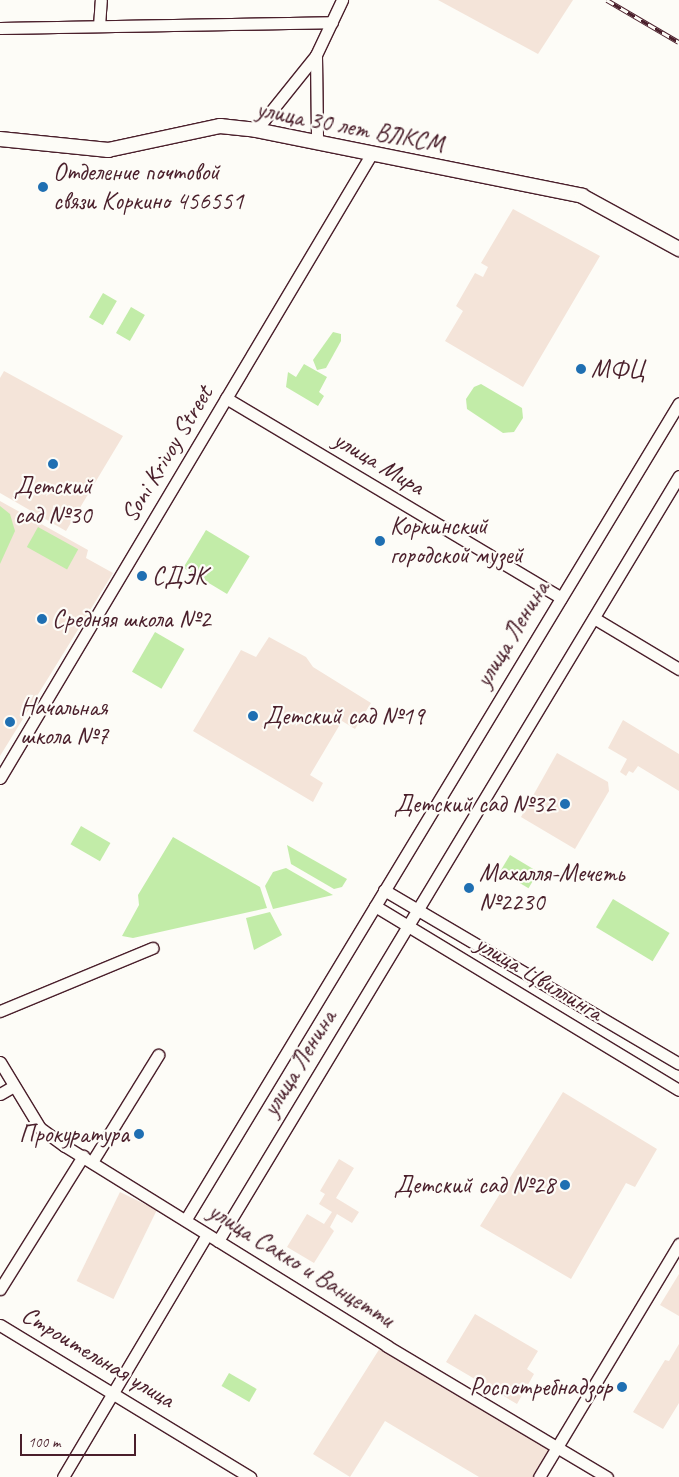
<!DOCTYPE html>
<meta charset="utf-8">
<style>
body{margin:0}
#map{position:relative;width:679px;height:1477px;overflow:hidden;background:#fdfcf7;font-family:Caveat,sans-serif}
div>[style]{position:absolute}
.built>*{inset:0;background:#f4e4d9;transform-origin:0 0}
.green>*{inset:0;background:#c2eca8;transform-origin:0 0}
.roads{filter:drop-shadow(1px 0 #4a1f2b) drop-shadow(-1px 0 #4a1f2b) drop-shadow(0 1px #4a1f2b) drop-shadow(0 -1px #4a1f2b)}
.minor>*{height:11px;margin:-5.5px;padding:0 5.5px;transform-origin:5.5px;border-radius:5.5px;background:#fdfcf7}
.major>*{height:14px;margin:-7px;padding:0 7px;transform-origin:7px;border-radius:7px;background:#fdfcf7}
.rail>*{height:4.5px;margin-top:-2.25px;transform-origin:0;background:repeating-linear-gradient(90deg,#fdfcf7 0 8px,#4a1f2b 0 16px);box-sizing:border-box;border-block:1px solid #4a1f2b}
.dots>*{width:14px;height:14px;translate:-50% -50%;box-sizing:border-box;border:2px solid #fdfcf7;border-radius:50%}
span{translate:-50% -50%;white-space:nowrap;text-align:center;line-height:1.15;-webkit-text-stroke:4.5px #fdfcf7;paint-order:stroke}
.street-label{font-size:25px;color:#4a1f2b}
.poi-label{font-size:25px;color:#4a1f2b}
.left{translate:0 -50%;text-align:left}
.right{translate:-100% -50%;text-align:right}
.scale{position:absolute;left:20px;top:1434px;width:116px;height:22px;box-sizing:border-box;border:2px solid #4a1f2b;border-top:0;padding-left:6px;font-size:15px;line-height:18px;white-space:nowrap;color:#4a1f2b;-webkit-text-stroke:4px #fdfcf7;paint-order:stroke}
</style>
<div id="map">
<div class="built">
<i style="clip-path:polygon(438px 0,573px 0,538px 54px)"></i>
<i style="clip-path:polygon(513px 209px,600px 256px,523px 387px,445px 341px,463px 311px,456px 306px,475px 273px,483px 277px,488px 267px,481px 263px)"></i>
<i style="clip-path:polygon(4px 371px,123px 436px,66px 531px,0 493px,0 378px)"></i>
<i style="clip-path:polygon(0 501px,88px 550px,86px 558px,113px 573px,0 756px)"></i>
<i style="clip-path:polygon(269px 637px,306px 657px,313px 667px,371px 703px,355px 729px,342px 721px,310px 775px,323px 783px,313px 802px,193px 731px,241px 650px,256px 657px)"></i>
<i style="clip-path:polygon(623px 720px,679px 754px,679px 791px,638px 766px,633px 773px,629px 771px,626px 776px,620px 772px,627px 759px,608px 748px)"></i>
<i style="clip-path:polygon(557px 753px,608px 782px,609px 791px,575px 849px,521px 817px)"></i>
<i style="clip-path:polygon(563px 1092px,657px 1149px,635px 1187px,626px 1183px,571px 1279px,480px 1226px)"></i>
<i style="clip-path:polygon(339px 1159px,354px 1168px,336px 1198px,359px 1212px,352px 1223px,337px 1214px,330px 1227px,334px 1231px,314px 1263px,287px 1247px,307px 1214px,324px 1224px,332px 1212px,319px 1204px,325px 1194px,320px 1191px)"></i>
<i style="left:120px;top:1192px;width:41px;height:99px;rotate:26deg"></i>
<i style="clip-path:polygon(679px 1274px,679px 1316px,660px 1305px)"></i>
<i style="clip-path:polygon(475px 1314px,538px 1351px,527px 1369px,534px 1374px,517px 1404px,446px 1362px)"></i>
<i style="clip-path:polygon(679px 1344px,679px 1403px,663px 1429px,633px 1412px,665px 1360px,669px 1361px)"></i>
<i style="clip-path:polygon(380px 1348px,549px 1450px,533px 1477px,479px 1477px,385px 1421px,350px 1477px,313px 1454px)"></i>
</div>
<div class="green">
<i style="left:103px;top:293px;width:16px;height:28px;rotate:30deg"></i>
<i style="left:131px;top:307px;width:16px;height:30px;rotate:30deg"></i>
<i style="clip-path:polygon(333px 332px,341px 334px,341px 341px,326px 368px,317px 370px,313px 360px)"></i>
<i style="clip-path:polygon(304px 364px,327px 377px,319px 392px,324px 396px,318px 406px,286px 387px,288px 372px,296px 377px)"></i>
<i style="clip-path:polygon(481px 384px,522px 408px,523px 418px,514px 432px,503px 433px,467px 409px,466px 399px,474px 387px)"></i>
<i style="clip-path:polygon(0 506px,10px 514px,15px 531px,0 564px)"></i>
<i style="left:38px;top:527px;width:46px;height:23px;rotate:29deg"></i>
<i style="left:206px;top:530px;width:51px;height:44px;rotate:31deg"></i>
<i style="left:155px;top:632px;width:34px;height:46px;rotate:30deg"></i>
<i style="left:81px;top:826px;width:34px;height:21px;rotate:30deg"></i>
<i style="clip-path:polygon(173px 837px,260px 887px,267px 908px,133px 938px,122px 936px,139px 905px,138px 895px)"></i>
<i style="clip-path:polygon(287px 845px,347px 879px,342px 887px,334px 889px,291px 864px)"></i>
<i style="left:510px;top:855px;width:33px;height:19px;rotate:31deg"></i>
<i style="clip-path:polygon(286px 868px,333px 895px,273px 909px,265px 886px,273px 872px)"></i>
<i style="left:613px;top:899px;width:66px;height:33px;rotate:31deg"></i>
<i style="clip-path:polygon(270px 912px,282px 935px,254px 950px,246px 918px)"></i>
<i style="left:229px;top:1373px;width:32px;height:15px;rotate:30deg"></i>
</div>
<div class="roads">
<div class="minor">
<i style="left:99px;top:26px;width:26px;rotate:-86deg"></i>
<i style="left:0;top:28px;width:332px;rotate:-1deg"></i>
<i style="left:316px;top:55px;width:86px;rotate:89.3deg"></i>
<i style="left:256px;top:130px;width:96px;rotate:-51.3deg"></i>
<i style="left:316px;top:55px;width:61px;rotate:-64.7deg"></i>
<i style="left:226px;top:398px;width:390px;rotate:30.8deg"></i>
<i style="left:594px;top:618px;width:99px;rotate:31deg"></i>
<i style="left:0;top:778px;width:727px;rotate:-59.24deg"></i>
<i style="left:384px;top:890px;width:342px;rotate:30.5deg"></i>
<i style="left:375px;top:906px;width:355px;rotate:31.2deg"></i>
<i style="left:0;top:1011px;width:165px;rotate:-22.5deg"></i>
<i style="left:0;top:1062px;width:77px;rotate:58.8deg"></i>
<i style="left:40px;top:1128px;width:31px;rotate:36deg"></i>
<i style="left:65px;top:1146px;width:379px;rotate:31.8deg"></i>
<i style="left:387px;top:1346px;width:256px;rotate:30.8deg"></i>
<i style="left:0;top:1094px;width:14px;rotate:-30deg"></i>
<i style="left:92px;top:1162px;width:126px;rotate:-58.3deg"></i>
<i style="left:186px;top:1219px;width:953px;rotate:-58.86deg"></i>
<i style="left:218px;top:1241px;width:893px;rotate:-58.93deg"></i>
<i style="left:0;top:1289px;width:157px;rotate:-58deg"></i>
<i style="left:0;top:1325px;width:293px;rotate:31.3deg"></i>
<i style="left:63px;top:1477px;width:282px;rotate:-59.3deg"></i>
<i style="left:539px;top:1477px;width:272px;rotate:-59deg"></i>
</div>
<div class="major">
<i style="left:0;top:139px;width:109px;rotate:5.8deg"></i>
<i style="left:108px;top:150px;width:115px;rotate:-12.1deg"></i>
<i style="left:220px;top:126px;width:36px;rotate:6deg"></i>
<i style="left:256px;top:130px;width:333px;rotate:11.4deg"></i>
<i style="left:582px;top:196px;width:111px;rotate:28.7deg"></i>
</div>
</div>
<div class="rail">
<i style="left:607px;top:0;width:83px;rotate:30.3deg"></i>
</div>
<div class="dots">
<i style="left:43px;top:187px;background:#1f6fb2"></i>
<i style="left:581px;top:369px;background:#1f6fb2"></i>
<i style="left:53px;top:464px;background:#1f6fb2"></i>
<i style="left:380px;top:541px;background:#1f6fb2"></i>
<i style="left:142px;top:576px;background:#1f6fb2"></i>
<i style="left:42px;top:619px;background:#1f6fb2"></i>
<i style="left:253px;top:716px;background:#1f6fb2"></i>
<i style="left:10px;top:722px;background:#1f6fb2"></i>
<i style="left:565px;top:804px;background:#1f6fb2"></i>
<i style="left:469px;top:888px;background:#1f6fb2"></i>
<i style="left:139px;top:1134px;background:#1f6fb2"></i>
<i style="left:565px;top:1185px;background:#1f6fb2"></i>
<i style="left:622px;top:1387px;background:#1f6fb2"></i>
</div>
<div class="street-label">
<span style="left:350px;top:127px;rotate:11deg">улица 30 лет ВЛКСМ</span>
<span style="left:167px;top:454px;rotate:-59deg">Soni Krivoy Street</span>
<span style="left:379px;top:463px;rotate:31deg">улица Мира</span>
<span style="left:512px;top:634px;rotate:-59deg">улица Ленина</span>
<span style="left:539px;top:978px;rotate:31deg">улица Цвиллинга</span>
<span style="left:299px;top:1063px;rotate:-59deg">улица Ленина</span>
<span style="left:301px;top:1265px;rotate:32deg">улица Сакко и Ванцетти</span>
<span style="left:98px;top:1357px;rotate:31deg">Строительная улица</span>
</div>
<div class="poi-label">
<span class="left" style="left:53px;top:187px">Отделение почтовой<br>связи Коркино 456551</span>
<span class="left" style="left:591px;top:369px">МФЦ</span>
<span style="left:53px;top:501px">Детский<br>сад №30</span>
<span class="left" style="left:390px;top:541px">Коркинский<br>городской музей</span>
<span class="left" style="left:152px;top:576px">СДЭК</span>
<span class="left" style="left:52px;top:619px">Средняя школа №2</span>
<span class="left" style="left:20px;top:722px">Начальная<br>школа №7</span>
<span class="left" style="left:263px;top:716px">Детский сад №19</span>
<span class="right" style="left:555px;top:804px">Детский сад №32</span>
<span class="left" style="left:479px;top:888px">Махалля-Мечеть<br>№2230</span>
<span class="right" style="left:129px;top:1134px">Прокуратура</span>
<span class="right" style="left:555px;top:1185px">Детский сад №28</span>
<span class="right" style="left:612px;top:1387px">Роспотребнадзор</span>
</div>
<div class="scale">100 m</div>
</div>
